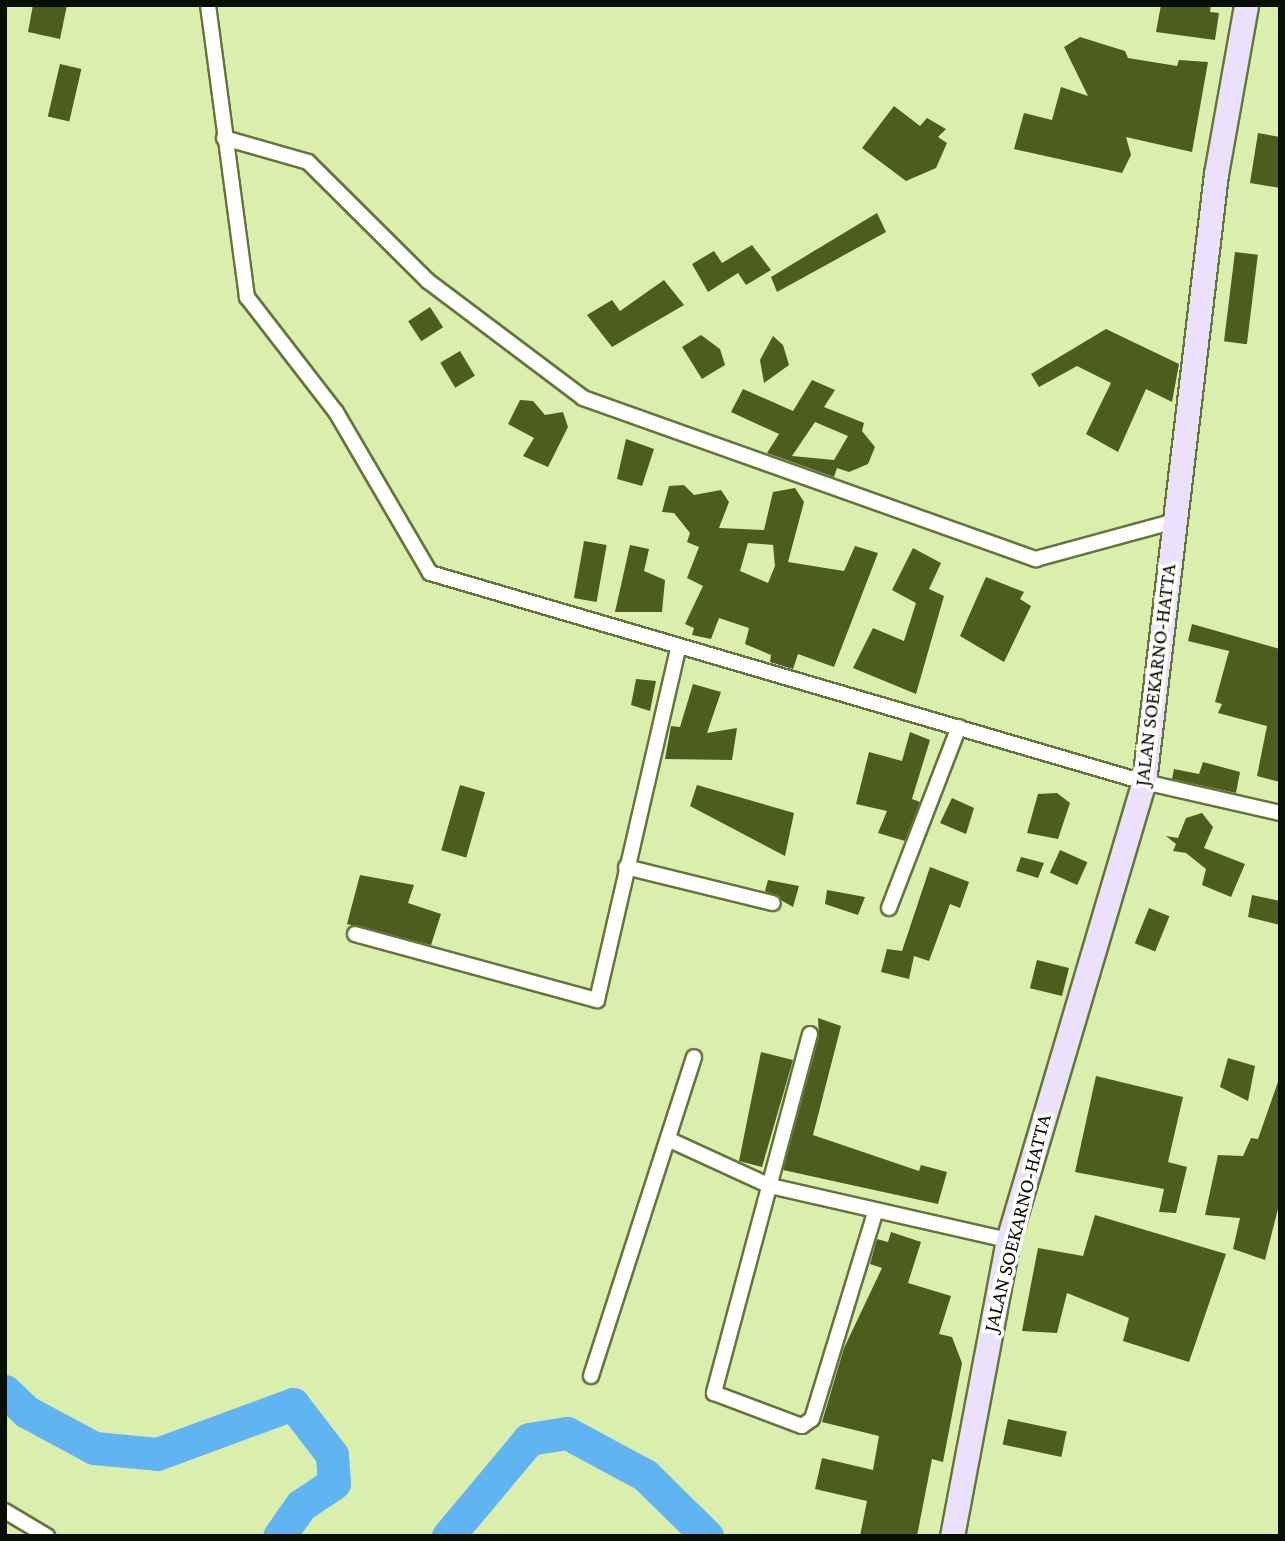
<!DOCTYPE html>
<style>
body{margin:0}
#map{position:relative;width:1285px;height:1541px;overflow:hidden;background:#daeeae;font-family:"Crimson Pro",serif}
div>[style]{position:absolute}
.river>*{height:33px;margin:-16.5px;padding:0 16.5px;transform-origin:16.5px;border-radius:16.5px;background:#60b4f1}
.building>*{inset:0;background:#4c5d1d;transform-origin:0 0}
.roads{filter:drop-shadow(2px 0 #647539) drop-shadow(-2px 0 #647539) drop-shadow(0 2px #647539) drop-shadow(0 -2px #647539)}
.minor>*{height:14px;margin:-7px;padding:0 7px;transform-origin:7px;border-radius:7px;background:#fff}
.primary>*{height:23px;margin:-11.5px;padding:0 11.5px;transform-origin:11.5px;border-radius:11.5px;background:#ebe1fd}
span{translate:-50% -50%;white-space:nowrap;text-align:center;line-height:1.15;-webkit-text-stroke:7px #fff;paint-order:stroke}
.street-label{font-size:21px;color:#080e00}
.frame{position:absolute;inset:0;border:7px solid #080e00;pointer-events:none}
</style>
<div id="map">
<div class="river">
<i style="left:5px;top:1391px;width:30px;rotate:44deg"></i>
<i style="left:27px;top:1412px;width:76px;rotate:28.2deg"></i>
<i style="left:94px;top:1448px;width:63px;rotate:5.4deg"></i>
<i style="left:157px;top:1454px;width:145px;rotate:-20.2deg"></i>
<i style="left:293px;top:1404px;width:64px;rotate:52.6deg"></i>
<i style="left:332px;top:1455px;width:28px;rotate:86deg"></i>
<i style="left:334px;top:1483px;width:40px;rotate:146deg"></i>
<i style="left:301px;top:1505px;width:38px;rotate:125deg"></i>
<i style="left:448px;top:1536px;width:126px;rotate:-50.1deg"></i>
<i style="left:529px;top:1439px;width:38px;rotate:-9deg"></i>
<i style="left:567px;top:1433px;width:89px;rotate:28.3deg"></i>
<i style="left:645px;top:1475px;width:87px;rotate:44.5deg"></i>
</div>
<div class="building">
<i style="clip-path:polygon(33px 5px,67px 5px,60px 39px,28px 32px)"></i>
<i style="clip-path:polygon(1161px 5px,1211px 5px,1210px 12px,1219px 13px,1215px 40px,1156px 32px)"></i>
<i style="clip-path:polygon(1080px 37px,1125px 51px,1128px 58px,1177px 66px,1179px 60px,1208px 62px,1192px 152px,1126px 137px,1131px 155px,1122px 173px,1014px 149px,1024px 113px,1052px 120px,1061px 87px,1088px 96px,1064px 47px)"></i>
<i style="left:60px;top:64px;width:22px;height:54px;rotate:13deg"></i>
<i style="clip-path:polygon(894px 106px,920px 126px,927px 118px,946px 129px,938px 137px,947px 143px,936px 168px,906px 181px,862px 148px)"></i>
<i style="clip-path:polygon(1258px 133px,1280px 137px,1280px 188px,1250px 183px)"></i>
<i style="clip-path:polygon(877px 213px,886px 232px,777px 292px,771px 277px)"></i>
<i style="clip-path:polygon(752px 245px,771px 270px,746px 285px,738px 273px,708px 292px,692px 264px,714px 251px,722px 263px)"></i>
<i style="left:1235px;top:252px;width:23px;height:90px;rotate:7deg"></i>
<i style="clip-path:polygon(664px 280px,684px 305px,612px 347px,587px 315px,612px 300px,620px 311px)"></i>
<i style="left:430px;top:307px;width:24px;height:26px;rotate:57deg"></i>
<i style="clip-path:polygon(1106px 329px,1179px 364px,1172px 402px,1146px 389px,1118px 452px,1086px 434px,1111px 383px,1077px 366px,1039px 387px,1031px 374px)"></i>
<i style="clip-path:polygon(701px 335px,720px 349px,725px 365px,702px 379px,682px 347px)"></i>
<i style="clip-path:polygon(773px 336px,783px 345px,789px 365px,764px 383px,760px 360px)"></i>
<i style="left:460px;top:351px;width:29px;height:23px;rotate:59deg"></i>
<i style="clip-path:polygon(evenodd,812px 380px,835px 390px,824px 407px,864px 423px,862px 431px,875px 447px,868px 464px,849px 472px,837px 468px,834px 477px,767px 453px,779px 434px,731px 412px,743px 389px,793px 411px,812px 380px,815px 422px,848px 436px,834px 460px,792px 456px,815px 422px)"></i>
<i style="clip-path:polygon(520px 400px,533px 401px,545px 415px,563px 412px,568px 427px,548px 467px,523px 456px,534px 438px,508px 424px)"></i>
<i style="clip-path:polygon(626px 439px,654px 449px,642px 486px,617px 479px)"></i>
<i style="clip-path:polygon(evenodd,684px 485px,694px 495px,721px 490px,729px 502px,719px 528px,764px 530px,773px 492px,795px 488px,804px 502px,788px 562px,844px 571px,855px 546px,878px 553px,834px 667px,798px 654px,793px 669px,770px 662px,771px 655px,745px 644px,749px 628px,719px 618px,711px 639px,692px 635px,694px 628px,685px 624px,703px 586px,687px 578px,699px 547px,687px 542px,690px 533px,674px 513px,662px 512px,669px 486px,684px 485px,748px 543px,773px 545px,775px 566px,768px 583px,740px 571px,748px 543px)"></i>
<i style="left:584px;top:541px;width:23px;height:58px;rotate:10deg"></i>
<i style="clip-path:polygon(630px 545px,649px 549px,644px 571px,665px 580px,662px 612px,615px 612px)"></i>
<i style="clip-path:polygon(913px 548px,941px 563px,929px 589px,944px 596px,916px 694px,853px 668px,873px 628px,904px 641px,916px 603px,892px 590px)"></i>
<i style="clip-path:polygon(986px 577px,1024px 592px,1020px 599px,1031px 606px,1004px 662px,960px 636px)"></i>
<i style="clip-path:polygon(1192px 624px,1280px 649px,1280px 782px,1257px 776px,1267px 726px,1218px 713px,1222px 704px,1215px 702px,1229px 651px,1188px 641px)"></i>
<i style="clip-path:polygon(636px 679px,656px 681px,650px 711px,631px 705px)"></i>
<i style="clip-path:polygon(693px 684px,721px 692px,707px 733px,737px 728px,732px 760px,665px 759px,671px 726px,680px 727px)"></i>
<i style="clip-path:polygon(910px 732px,930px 740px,912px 799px,920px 802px,905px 841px,878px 833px,887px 811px,856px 804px,869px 752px,902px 761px)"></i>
<i style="clip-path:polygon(1203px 762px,1240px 772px,1236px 793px,1172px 779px,1174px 769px,1199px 774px)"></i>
<i style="left:460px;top:785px;width:26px;height:68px;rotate:16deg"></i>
<i style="clip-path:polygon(697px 785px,794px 813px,785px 856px,690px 806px)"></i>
<i style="clip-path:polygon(1057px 793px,1070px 803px,1058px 839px,1027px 833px,1038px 794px)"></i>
<i style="clip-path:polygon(952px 798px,974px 808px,966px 834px,940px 823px)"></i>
<i style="clip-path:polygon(1202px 813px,1213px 827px,1204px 848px,1245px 864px,1231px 897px,1202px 885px,1206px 869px,1186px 853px,1173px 851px,1176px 844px,1166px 836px,1178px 838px,1186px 818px)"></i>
<i style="left:1060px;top:850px;width:30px;height:25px;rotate:24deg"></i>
<i style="clip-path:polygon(1021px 857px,1044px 863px,1038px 878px,1016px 871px)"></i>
<i style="clip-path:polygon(930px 867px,969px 882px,960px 908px,950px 904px,929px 961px,914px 956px,909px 979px,881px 972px,887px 949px,902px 951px)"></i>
<i style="clip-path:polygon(360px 875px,414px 885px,408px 903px,441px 914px,431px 945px,347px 924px)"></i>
<i style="clip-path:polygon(768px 880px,799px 886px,793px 907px,765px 891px)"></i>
<i style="clip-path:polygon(827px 890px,865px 897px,858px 915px,825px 904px)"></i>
<i style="clip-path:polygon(1252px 895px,1280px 901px,1280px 925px,1248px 917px)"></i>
<i style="left:1149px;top:908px;width:22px;height:38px;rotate:22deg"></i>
<i style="left:1037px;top:960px;width:33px;height:29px;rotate:14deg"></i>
<i style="clip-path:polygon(818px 1018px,841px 1026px,813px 1135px,919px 1171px,921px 1165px,947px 1172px,938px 1204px,783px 1170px,819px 1036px)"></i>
<i style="clip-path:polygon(761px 1052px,793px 1060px,762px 1167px,739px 1161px)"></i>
<i style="clip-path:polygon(1228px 1058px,1255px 1066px,1248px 1101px,1220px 1087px)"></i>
<i style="clip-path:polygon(1096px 1076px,1183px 1097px,1168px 1162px,1187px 1167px,1176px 1213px,1159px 1212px,1164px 1189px,1075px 1172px)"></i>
<i style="clip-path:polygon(1280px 1076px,1280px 1201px,1265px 1260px,1233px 1249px,1240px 1218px,1205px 1215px,1218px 1155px,1243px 1156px,1251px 1138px,1258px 1139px)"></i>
<i style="clip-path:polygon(1095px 1215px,1226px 1254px,1189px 1362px,1123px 1341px,1129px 1318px,1067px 1293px,1057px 1333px,1022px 1331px,1038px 1248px,1083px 1256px)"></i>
<i style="clip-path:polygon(891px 1232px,921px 1242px,908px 1283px,951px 1296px,939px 1334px,952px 1337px,962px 1363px,943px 1462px,932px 1459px,917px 1536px,860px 1536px,867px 1501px,815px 1489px,822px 1458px,873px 1470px,879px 1436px,822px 1422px,844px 1348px,882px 1268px,870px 1264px,877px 1239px,888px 1242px)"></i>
<i style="left:1008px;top:1419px;width:60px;height:26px;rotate:12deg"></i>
</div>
<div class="roads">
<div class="minor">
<i style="left:208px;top:5px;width:295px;rotate:82.4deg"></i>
<i style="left:247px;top:297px;width:145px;rotate:52.3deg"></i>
<i style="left:336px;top:412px;width:186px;rotate:59.7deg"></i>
<i style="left:430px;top:573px;width:744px;rotate:16.32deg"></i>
<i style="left:1144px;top:782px;width:139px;rotate:12.8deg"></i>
<i style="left:224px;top:138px;width:87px;rotate:15.9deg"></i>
<i style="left:308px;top:162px;width:169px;rotate:44.8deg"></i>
<i style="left:428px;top:281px;width:194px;rotate:37deg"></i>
<i style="left:583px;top:398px;width:481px;rotate:19.6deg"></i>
<i style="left:1036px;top:559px;width:144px;rotate:-15.3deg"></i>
<i style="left:626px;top:867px;width:151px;rotate:13.8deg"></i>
<i style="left:889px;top:908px;width:194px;rotate:-68.9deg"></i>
<i style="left:355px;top:934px;width:251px;rotate:15.3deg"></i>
<i style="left:597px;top:1000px;width:361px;rotate:-77deg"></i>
<i style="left:810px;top:1034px;width:372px;rotate:105deg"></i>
<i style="left:714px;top:1393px;width:94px;rotate:20.6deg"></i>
<i style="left:802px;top:1426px;width:12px;rotate:-35deg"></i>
<i style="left:812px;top:1419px;width:215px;rotate:-73deg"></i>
<i style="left:670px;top:1140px;width:110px;rotate:24.7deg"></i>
<i style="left:770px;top:1186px;width:244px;rotate:12.8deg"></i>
<i style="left:591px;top:1376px;width:335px;rotate:-72.1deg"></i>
<i style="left:5px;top:1511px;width:49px;rotate:30.8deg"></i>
</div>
<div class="primary">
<i style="left:952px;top:1536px;width:301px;rotate:-79.3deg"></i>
<i style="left:1008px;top:1240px;width:478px;rotate:-73.5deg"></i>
<i style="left:1144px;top:782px;width:612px;rotate:-83.25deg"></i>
<i style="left:1216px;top:174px;width:172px;rotate:-79.9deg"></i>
</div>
</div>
<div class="street-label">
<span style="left:1155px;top:675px;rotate:-83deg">JALAN SOEKARNO-HATTA</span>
<span style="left:1017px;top:1223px;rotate:-76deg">JALAN SOEKARNO-HATTA</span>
</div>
<div class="frame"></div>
</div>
